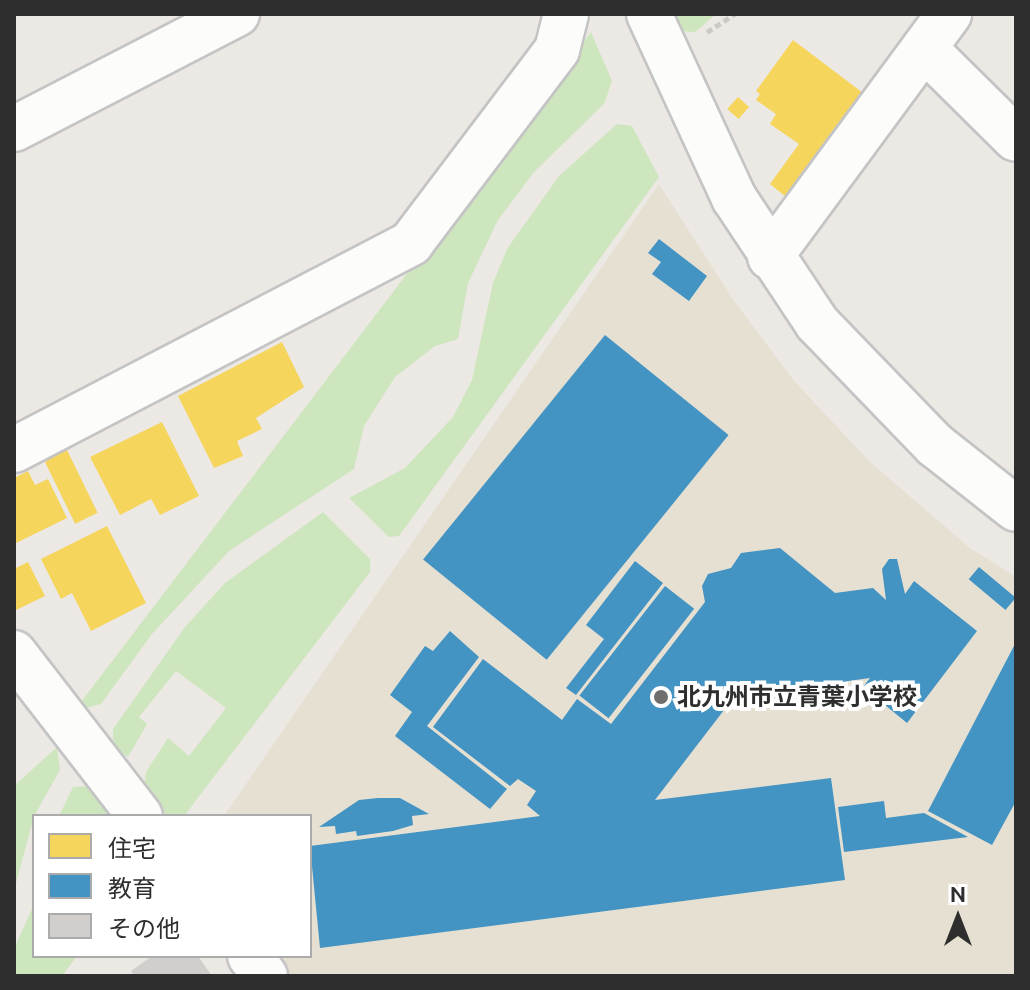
<!DOCTYPE html>
<meta charset="utf-8">
<style>
body{margin:0}
#map{position:relative;width:1030px;height:990px;overflow:hidden;background:#ece8e4;font-family:Ubuntu,"Noto Sans JP",sans-serif}
div>[style]{position:absolute}
.education>*{inset:0;background:#e6e0d3}
.green>*{inset:0;background:#cee6be}
.homes>*{inset:0;background:#f6d55c;transform-origin:0 0}
.schools>*{inset:0;background:#4393c3;transform-origin:0 0}
.building>*{inset:0;background:#d1cecb}
.path>*{height:5px;margin-top:-2.5px;transform-origin:0;background:repeating-linear-gradient(90deg,#c9c9c8 0 6px,transparent 0 10px)}
.roads{filter:drop-shadow(2px 0 #c5c4c5) drop-shadow(-2px 0 #c5c4c5) drop-shadow(0 2px #c5c4c5) drop-shadow(0 -2px #c5c4c5)}
.minor>*{height:44px;margin:-22px;padding:0 22px;transform-origin:22px;border-radius:22px;background:#fcfcfb}
.dots>*{width:22px;height:22px;translate:-50% -50%;box-sizing:border-box;border:4px solid #fff;border-radius:50%}
span{translate:-50% -50%;white-space:nowrap;text-align:center;line-height:1.15;-webkit-text-stroke:8px #fff;paint-order:stroke}
.poi-label{font-size:24px;color:#2e2e2e;font-weight:700}
.left{translate:0 -50%;text-align:left}
.frame{position:absolute;inset:0;border:16px solid #2e2e2e;pointer-events:none}
.legend{position:absolute;left:32px;top:814px;width:280px;height:144px;box-sizing:border-box;background:#fff;border:2px solid #ababab;margin:0;padding:10px 14px;list-style:none;font-size:24px;color:#2e2e2e}
.legend li{display:flex;align-items:center;gap:16px;height:40px}
.legend b{width:40px;border:2px solid #ababab}
.north{position:absolute;left:918px;top:878px;width:80px;height:80px;-webkit-text-stroke:6px #fff;paint-order:stroke;rotate:0deg;font-size:22px;font-weight:700;line-height:32px;text-align:center;color:#2e2e2e}
.north::after{content:'';display:block;margin:auto;width:28px;height:36px;background:#2e2e2e;clip-path:polygon(50% 0,100% 100%,50% 72%,0 100%)}
</style>
<div id="map">
<div class="education">
<i style="clip-path:polygon(659px 184px,732px 298px,795px 382px,871px 463px,970px 548px,1016px 577px,1016px 976px,291px 976px,277px 956px,310px 956px,310px 816px,224px 816px)"></i>
</div>
<div class="green">
<i style="clip-path:polygon(671px 14px,716px 14px,695px 32px,677px 31px)"></i>
<i style="clip-path:polygon(591px 32px,612px 81px,604px 104px,534px 172px,498px 220px,468px 283px,458px 339px,435px 346px,395px 377px,364px 426px,354px 469px,229px 551px,152px 634px,101px 704px,81px 709px,78px 706px)"></i>
<i style="clip-path:polygon(617px 124px,632px 126px,659px 177px,399px 536px,389px 537px,349px 498px,405px 468px,453px 417px,472px 380px,493px 283px,507px 249px,559px 176px)"></i>
<i style="clip-path:polygon(323px 512px,370px 559px,370px 572px,184px 816px,167px 816px,144px 787px,146px 772px,168px 738px,189px 756px,226px 708px,176px 671px,139px 717px,147px 724px,128px 757px,113px 747px,113px 729px,185px 627px,225px 583px)"></i>
<i style="clip-path:polygon(57px 747px,60px 770px,34px 816px,14px 891px,14px 786px)"></i>
<i style="clip-path:polygon(90px 786px,113px 816px,59px 816px,73px 787px)"></i>
<i style="clip-path:polygon(34px 904px,34px 956px,77px 956px,62px 976px,14px 976px,14px 949px)"></i>
</div>
<div class="homes">
<i style="clip-path:polygon(793px 40px,863px 93px,786px 197px,770px 184px,799px 144px,770px 124px,776px 114px,756px 100px,760px 94px,756px 91px)"></i>
<i style="left:738px;top:97px;width:15px;height:16px;rotate:42deg"></i>
<i style="clip-path:polygon(282px 342px,304px 387px,256px 418px,262px 429px,237px 441px,243px 456px,214px 468px,178px 396px)"></i>
<i style="clip-path:polygon(162px 422px,199px 496px,160px 515px,151px 499px,120px 515px,90px 457px)"></i>
<i style="left:66px;top:448px;width:72px;height:25px;rotate:64deg"></i>
<i style="clip-path:polygon(28px 471px,35px 485px,48px 479px,67px 518px,14px 544px,14px 478px)"></i>
<i style="clip-path:polygon(107px 526px,146px 603px,91px 631px,72px 593px,61px 599px,41px 559px)"></i>
<i style="clip-path:polygon(28px 562px,45px 596px,14px 611px,14px 569px)"></i>
</div>
<div class="schools">
<i style="clip-path:polygon(659px 239px,707px 276px,689px 301px,652px 274px,661px 262px,648px 253px)"></i>
<i style="left:605px;top:335px;width:159px;height:289px;rotate:39deg"></i>
<i style="clip-path:polygon(780px 548px,835px 593px,873px 588px,886px 600px,882px 569px,889px 559px,897px 559px,905px 594px,914px 581px,977px 631px,907px 723px,863px 687px,870px 678px,734px 697px,655px 800px,831px 778px,845px 880px,320px 948px,310px 846px,540px 816px,527px 805px,536px 791px,518px 779px,510px 786px,433px 727px,483px 659px,562px 720px,577px 699px,611px 724px,705px 602px,702px 586px,708px 574px,731px 568px,741px 553px)"></i>
<i style="clip-path:polygon(635px 561px,663px 583px,576px 695px,566px 688px,604px 639px,586px 625px)"></i>
<i style="left:979px;top:567px;width:48px;height:16px;rotate:40deg"></i>
<i style="left:665px;top:586px;width:37px;height:139px;rotate:38deg"></i>
<i style="clip-path:polygon(450px 631px,479px 657px,427px 726px,507px 789px,490px 809px,395px 736px,412px 712px,390px 695px,425px 646px,433px 651px)"></i>
<i style="clip-path:polygon(1016px 642px,1016px 801px,992px 845px,928px 811px)"></i>
<i style="clip-path:polygon(378px 798px,400px 798px,429px 814px,412px 816px,413px 825px,393px 831px,357px 836px,356px 831px,336px 834px,335px 826px,319px 827px,359px 800px)"></i>
<i style="clip-path:polygon(884px 801px,886px 818px,924px 813px,968px 837px,844px 852px,838px 807px)"></i>
</div>
<div class="building">
<i style="clip-path:polygon(152px 956px,198px 956px,212px 976px,134px 976px,131px 971px)"></i>
</div>
<div class="path">
<i style="left:707px;top:32px;width:33px;rotate:-33deg"></i>
</div>
<div class="roads">
<div class="minor">
<i style="left:649px;top:14px;width:203px;rotate:65.2deg"></i>
<i style="left:734px;top:198px;width:150px;rotate:56.4deg"></i>
<i style="left:817px;top:323px;width:170px;rotate:46deg"></i>
<i style="left:935px;top:445px;width:103px;rotate:38.3deg"></i>
<i style="left:924px;top:48px;width:129px;rotate:44.7deg"></i>
<i style="left:14px;top:129px;width:251px;rotate:-27.3deg"></i>
<i style="left:770px;top:257px;width:302px;rotate:-53.6deg"></i>
<i style="left:14px;top:450px;width:448px;rotate:-27.5deg"></i>
<i style="left:411px;top:243px;width:242px;rotate:-52.9deg"></i>
<i style="left:557px;top:50px;width:37px;rotate:-76deg"></i>
<i style="left:14px;top:653px;width:206px;rotate:52.3deg"></i>
<i style="left:250px;top:956px;width:25px;rotate:53deg"></i>
</div>
</div>
<div class="dots">
<i style="left:661px;top:697px;background:#706f6e"></i>
</div>
<div class="poi-label">
<span class="left" style="left:677px;top:697px">北九州市立青葉小学校</span>
</div>
<div class="frame"></div>
<ul class="legend">
<li><b style="height:22px;background:#f6d55c"></b>住宅</li>
<li><b style="height:22px;background:#4393c3"></b>教育</li>
<li><b style="height:22px;background:#d1cecb"></b>その他</li>
</ul>
<div class="north">N</div>
</div>
